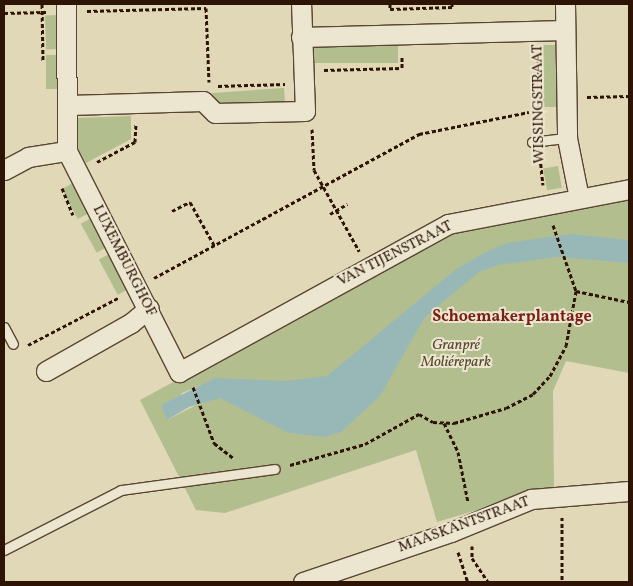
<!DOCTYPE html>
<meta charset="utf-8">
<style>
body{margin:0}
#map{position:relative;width:633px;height:586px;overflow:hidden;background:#e1d8b7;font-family:Vollkorn,serif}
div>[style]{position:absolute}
.green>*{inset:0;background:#b3be8e;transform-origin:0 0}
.water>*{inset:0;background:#98b8b8}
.path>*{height:3px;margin-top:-1.5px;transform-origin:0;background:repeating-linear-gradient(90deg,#2e1405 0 4px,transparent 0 6.5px)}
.roads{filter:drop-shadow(1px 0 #5b4532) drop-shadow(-1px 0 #5b4532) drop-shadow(0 1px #5b4532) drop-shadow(0 -1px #5b4532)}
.lane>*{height:9px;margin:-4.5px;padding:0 4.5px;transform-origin:4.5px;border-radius:4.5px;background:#ece6d0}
.street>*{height:19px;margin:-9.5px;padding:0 9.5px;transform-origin:9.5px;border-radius:9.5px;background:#ece6d0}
span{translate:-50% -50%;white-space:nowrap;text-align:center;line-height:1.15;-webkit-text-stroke:4px #ece6d0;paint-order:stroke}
.street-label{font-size:15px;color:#2e1405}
.park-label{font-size:15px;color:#56472e;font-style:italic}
.neighbourhood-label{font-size:16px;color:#7a1f14;font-weight:700}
.frame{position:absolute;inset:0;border:5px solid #2e1405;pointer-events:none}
</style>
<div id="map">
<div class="green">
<i style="left:59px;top:15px;width:34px;height:14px;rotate:88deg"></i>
<i style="left:398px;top:39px;width:24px;height:84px;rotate:90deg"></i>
<i style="left:541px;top:45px;width:16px;height:62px"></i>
<i style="left:46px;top:55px;width:14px;height:34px"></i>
<i style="left:284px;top:88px;width:16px;height:72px;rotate:86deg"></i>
<i style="clip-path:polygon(131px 116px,131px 139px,86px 163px,78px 148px,77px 118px)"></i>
<i style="left:558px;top:166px;width:22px;height:15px;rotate:80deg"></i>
<i style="left:75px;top:182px;width:34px;height:15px;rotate:62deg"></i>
<i style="clip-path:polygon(evenodd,629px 197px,629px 373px,566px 361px,553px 391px,554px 487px,437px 522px,416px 450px,225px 513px,196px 510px,140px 400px,452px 231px,629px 197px,201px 385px,206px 400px,167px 420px,182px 393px,201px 385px)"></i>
<i style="left:93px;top:217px;width:33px;height:14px;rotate:61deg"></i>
<i style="left:113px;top:252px;width:40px;height:16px;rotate:62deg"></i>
</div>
<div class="water">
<i style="clip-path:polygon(571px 234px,629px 240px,629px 263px,557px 257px,498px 265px,479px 272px,425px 317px,380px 396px,341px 432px,324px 437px,289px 433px,220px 398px,189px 407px,167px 420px,161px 405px,215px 378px,286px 381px,327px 376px,455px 270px,482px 254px,507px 243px)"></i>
</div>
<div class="path">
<i style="left:42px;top:4px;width:57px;rotate:89deg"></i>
<i style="left:390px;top:4px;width:5px;rotate:90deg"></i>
<i style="left:390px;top:9px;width:62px;rotate:-1.8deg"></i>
<i style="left:452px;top:7px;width:3px;rotate:-90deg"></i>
<i style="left:87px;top:11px;width:119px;rotate:-1.4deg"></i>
<i style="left:206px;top:8px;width:74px;rotate:87.7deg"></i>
<i style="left:4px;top:13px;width:42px;rotate:-1.4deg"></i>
<i style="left:538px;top:52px;width:74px;rotate:88.5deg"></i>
<i style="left:324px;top:70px;width:78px;rotate:-1.5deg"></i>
<i style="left:402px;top:68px;width:13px;rotate:-90deg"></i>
<i style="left:218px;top:86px;width:67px;rotate:-1.7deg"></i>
<i style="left:587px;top:97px;width:42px;rotate:-1.4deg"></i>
<i style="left:312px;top:129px;width:41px;rotate:87.2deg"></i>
<i style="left:314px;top:170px;width:93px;rotate:60.9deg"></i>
<i style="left:540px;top:157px;width:28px;rotate:84deg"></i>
<i style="left:97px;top:162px;width:43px;rotate:-27.8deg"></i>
<i style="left:135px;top:142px;width:18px;rotate:-87deg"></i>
<i style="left:62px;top:188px;width:29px;rotate:68deg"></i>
<i style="left:172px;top:211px;width:20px;rotate:-27deg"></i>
<i style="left:190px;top:202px;width:49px;rotate:60.8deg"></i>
<i style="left:330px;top:214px;width:20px;rotate:-30deg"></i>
<i style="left:553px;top:225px;width:70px;rotate:70.8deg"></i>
<i style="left:576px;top:291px;width:54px;rotate:11.7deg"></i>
<i style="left:154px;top:278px;width:302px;rotate:-28.5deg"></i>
<i style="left:419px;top:134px;width:112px;rotate:-11.3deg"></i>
<i style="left:28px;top:345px;width:102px;rotate:-27.6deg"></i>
<i style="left:193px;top:387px;width:60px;rotate:69.4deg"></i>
<i style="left:214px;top:443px;width:24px;rotate:38deg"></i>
<i style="left:444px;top:423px;width:32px;rotate:64deg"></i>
<i style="left:458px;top:452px;width:51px;rotate:78.7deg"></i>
<i style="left:290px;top:465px;width:78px;rotate:-15.6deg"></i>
<i style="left:365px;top:444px;width:62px;rotate:-29.1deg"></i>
<i style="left:419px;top:414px;width:16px;rotate:30deg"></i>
<i style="left:433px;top:422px;width:21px;rotate:3deg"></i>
<i style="left:454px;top:423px;width:54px;rotate:-16.1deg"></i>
<i style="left:506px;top:408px;width:30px;rotate:-27deg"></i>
<i style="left:533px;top:394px;width:25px;rotate:-47deg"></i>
<i style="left:550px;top:376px;width:34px;rotate:-62deg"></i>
<i style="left:566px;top:346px;width:56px;rotate:-79.7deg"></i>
<i style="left:562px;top:517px;width:65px;rotate:90deg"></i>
<i style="left:472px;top:546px;width:12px;rotate:90deg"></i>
<i style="left:472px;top:558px;width:29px;rotate:56deg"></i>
<i style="left:458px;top:552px;width:32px;rotate:72deg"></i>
</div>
<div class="roads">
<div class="lane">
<i style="left:532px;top:142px;width:35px;rotate:-7deg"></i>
<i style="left:4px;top:327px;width:19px;rotate:62deg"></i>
<i style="left:4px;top:550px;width:131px;rotate:-27.1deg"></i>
<i style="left:121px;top:490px;width:155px;rotate:-7.8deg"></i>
</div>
<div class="street">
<i style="left:66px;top:4px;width:147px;rotate:89.6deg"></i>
<i style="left:67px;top:151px;width:248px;rotate:63.1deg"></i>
<i style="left:179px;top:372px;width:307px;rotate:-28.8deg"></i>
<i style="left:448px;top:224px;width:184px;rotate:-10.9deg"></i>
<i style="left:565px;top:4px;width:134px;rotate:89.1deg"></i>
<i style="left:567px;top:138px;width:61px;rotate:78.7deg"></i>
<i style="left:301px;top:37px;width:264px;rotate:-1.5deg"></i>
<i style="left:69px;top:105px;width:134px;rotate:-1.7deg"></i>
<i style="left:203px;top:101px;width:17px;rotate:45deg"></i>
<i style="left:215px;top:113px;width:90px;rotate:-1.3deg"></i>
<i style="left:305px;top:111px;width:107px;rotate:-92.1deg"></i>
<i style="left:4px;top:170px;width:27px;rotate:-28deg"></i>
<i style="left:28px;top:157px;width:39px;rotate:-9deg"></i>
<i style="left:46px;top:371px;width:98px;rotate:-29.5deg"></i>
<i style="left:131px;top:323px;width:23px;rotate:-40deg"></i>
<i style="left:303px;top:582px;width:156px;rotate:-18.7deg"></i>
<i style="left:451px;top:532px;width:87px;rotate:-22.4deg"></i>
<i style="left:531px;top:499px;width:98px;rotate:-4.7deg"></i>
</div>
</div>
<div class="street-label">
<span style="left:539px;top:104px;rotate:-91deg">WISSINGSTRAAT</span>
<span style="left:395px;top:254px;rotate:-27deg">VAN TIJENSTRAAT</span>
<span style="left:124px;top:261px;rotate:63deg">LUXEMBURGHOF</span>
<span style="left:464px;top:525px;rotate:-20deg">MAASKANTSTRAAT</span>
</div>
<div class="park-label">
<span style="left:456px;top:354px">Granpré<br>Moliérepark</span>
</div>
<div class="neighbourhood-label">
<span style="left:512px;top:317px">Schoemakerplantage</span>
</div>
<div class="frame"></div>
</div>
